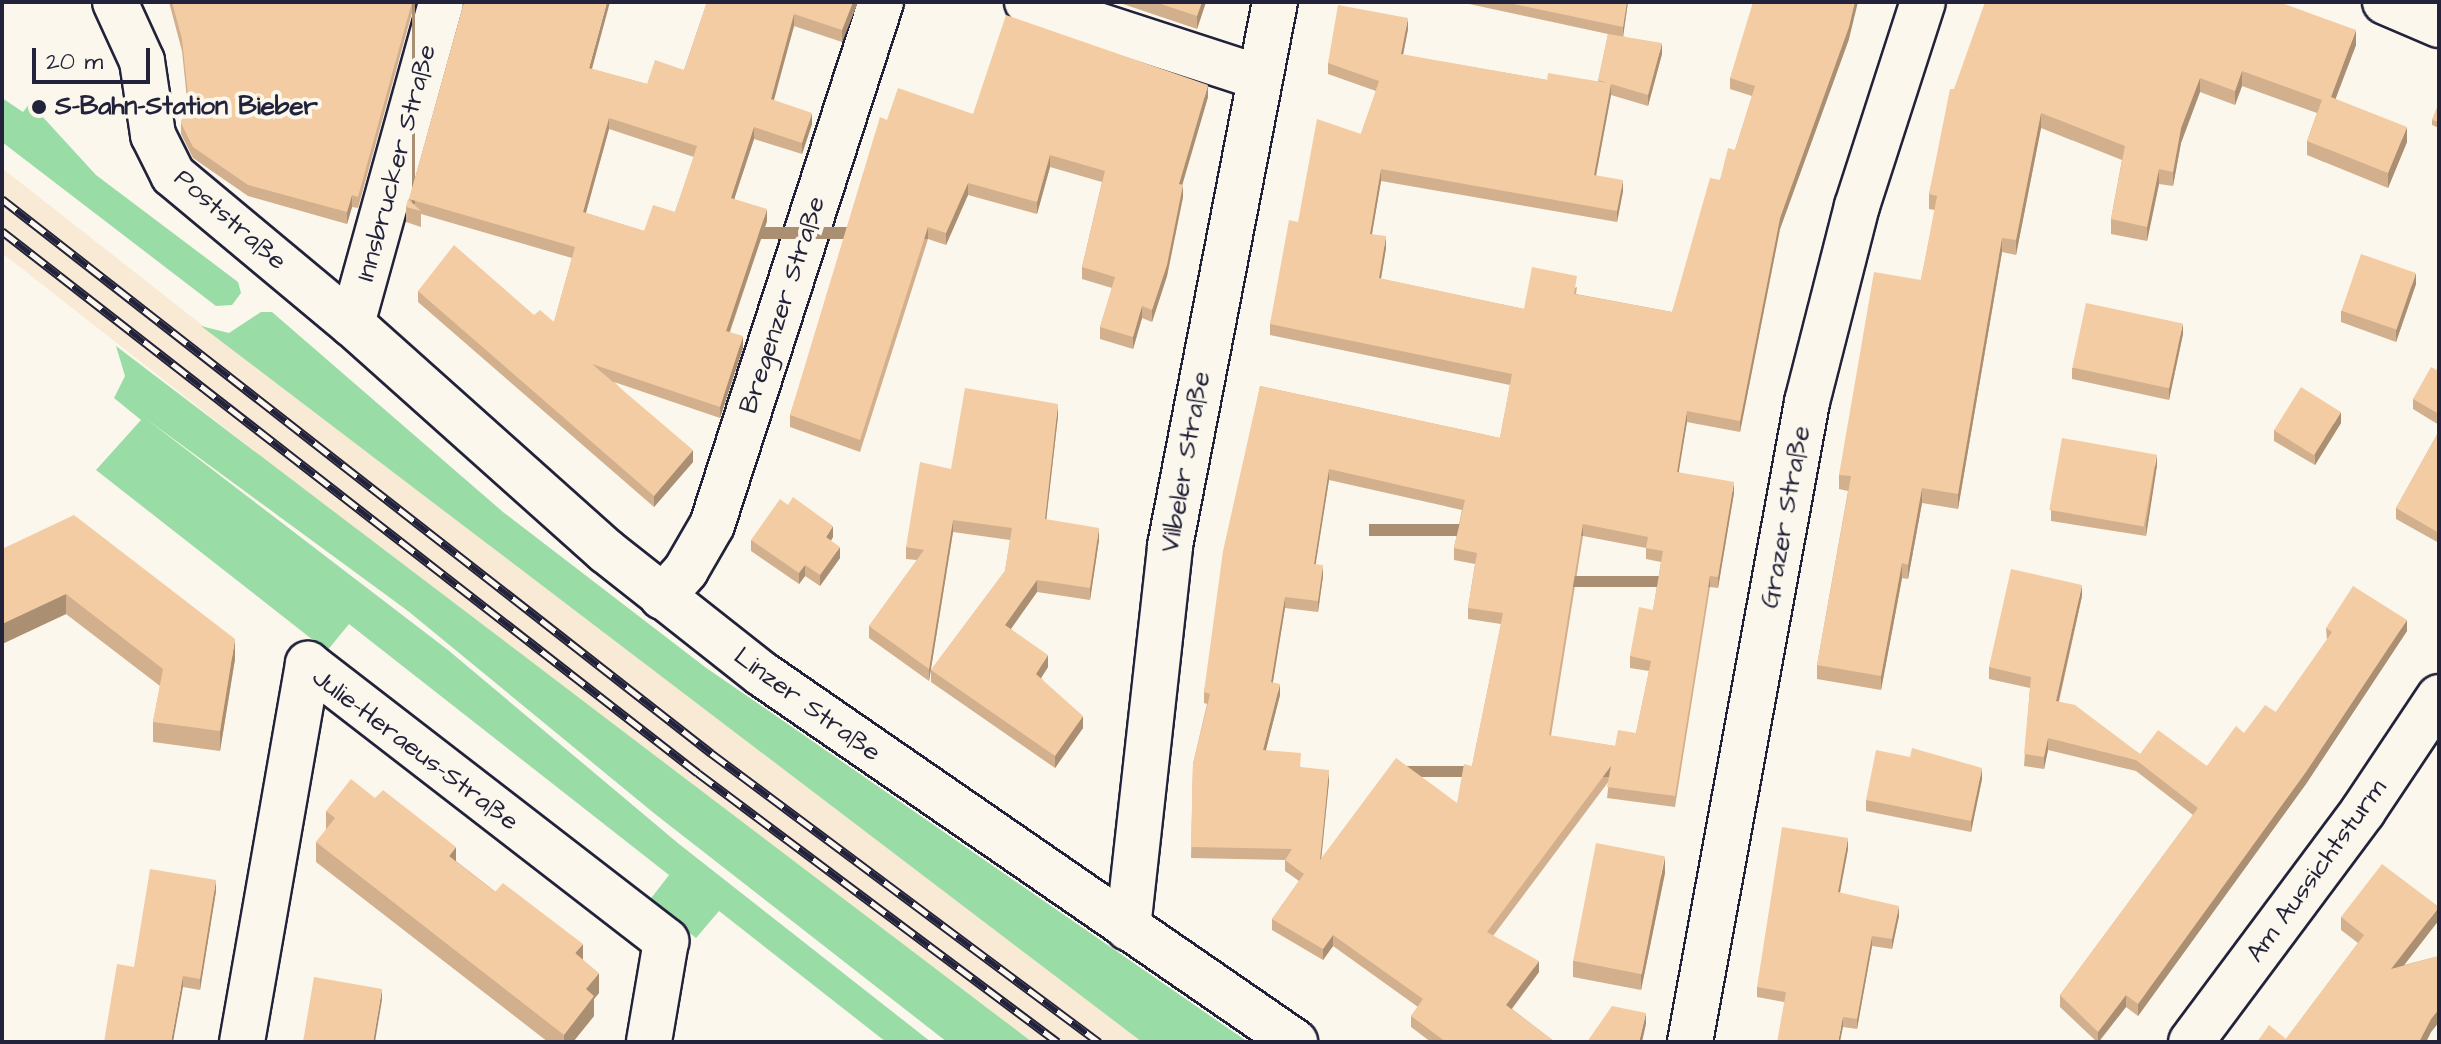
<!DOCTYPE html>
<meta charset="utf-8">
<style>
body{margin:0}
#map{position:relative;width:2441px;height:1044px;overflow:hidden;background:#fbf7ec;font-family:"Architects Daughter",sans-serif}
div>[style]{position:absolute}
.built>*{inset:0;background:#f9ead6}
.green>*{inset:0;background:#9adca6}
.roads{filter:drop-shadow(2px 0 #22223b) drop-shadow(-2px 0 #22223b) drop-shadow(0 2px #22223b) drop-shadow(0 -2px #22223b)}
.minor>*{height:44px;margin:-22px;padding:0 22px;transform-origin:22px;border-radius:22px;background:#fbf7ec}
.rail>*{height:9px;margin-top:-4.5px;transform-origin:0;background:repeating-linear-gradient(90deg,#fbf7ec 0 18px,#22223b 0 36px);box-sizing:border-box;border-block:2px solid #22223b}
.wall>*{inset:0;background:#d2af8d}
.shaded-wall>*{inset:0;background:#ab8f73;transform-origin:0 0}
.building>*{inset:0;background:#f4cca4;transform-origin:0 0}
.dots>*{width:22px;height:22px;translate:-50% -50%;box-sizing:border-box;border:4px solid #fbf7ec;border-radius:50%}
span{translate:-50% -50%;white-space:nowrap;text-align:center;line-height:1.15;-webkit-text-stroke:8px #fbf7ec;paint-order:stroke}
.poi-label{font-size:26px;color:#22223b;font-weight:700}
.left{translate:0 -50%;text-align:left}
.street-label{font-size:26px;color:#22223b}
.frame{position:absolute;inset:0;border:4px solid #22223b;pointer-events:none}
.scale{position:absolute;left:32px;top:48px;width:118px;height:36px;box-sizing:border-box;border:4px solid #22223b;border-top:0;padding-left:10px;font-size:24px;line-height:28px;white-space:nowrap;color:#22223b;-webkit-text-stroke:6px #fbf7ec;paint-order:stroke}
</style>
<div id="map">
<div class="built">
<i style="clip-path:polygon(2px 168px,271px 379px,1142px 1042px,1032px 1042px,280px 471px,2px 253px)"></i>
</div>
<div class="green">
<i style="clip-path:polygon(2px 98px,23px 112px,30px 103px,96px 175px,238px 282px,241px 293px,232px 305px,216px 306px,2px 142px)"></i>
<i style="clip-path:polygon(261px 312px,272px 312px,503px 512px,705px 667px,1248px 1042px,1142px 1042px,201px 326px,229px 333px)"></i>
<i style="clip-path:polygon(116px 346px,1032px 1042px,947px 1042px,655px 814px,408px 611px,145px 418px,448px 650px,679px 844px,931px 1042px,886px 1042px,719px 911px,696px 938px,649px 901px,669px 875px,349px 624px,327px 651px,96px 470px,141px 420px,114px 398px,125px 376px)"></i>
</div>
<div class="roads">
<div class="minor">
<i style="left:115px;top:2px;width:65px;rotate:65.4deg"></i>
<i style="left:142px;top:61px;width:75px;rotate:81.5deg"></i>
<i style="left:153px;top:135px;width:45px;rotate:63.4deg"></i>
<i style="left:173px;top:175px;width:233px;rotate:39.8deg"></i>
<i style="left:352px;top:324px;width:341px;rotate:41.8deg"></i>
<i style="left:606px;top:551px;width:199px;rotate:38.3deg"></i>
<i style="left:762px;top:674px;width:648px;rotate:34.62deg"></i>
<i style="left:1027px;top:2px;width:243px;rotate:18deg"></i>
<i style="left:2385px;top:2px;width:59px;rotate:23.1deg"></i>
<i style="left:352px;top:324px;width:334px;rotate:-74.5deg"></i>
<i style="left:662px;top:597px;width:36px;rotate:-48deg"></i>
<i style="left:686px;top:570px;width:52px;rotate:-60deg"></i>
<i style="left:712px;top:525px;width:550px;rotate:-72.09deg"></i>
<i style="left:1128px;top:928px;width:384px;rotate:-83.7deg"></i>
<i style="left:1170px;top:546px;width:554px;rotate:-79.08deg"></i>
<i style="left:242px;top:1042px;width:384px;rotate:-80.1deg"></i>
<i style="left:308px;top:664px;width:453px;rotate:37.7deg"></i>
<i style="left:666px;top:941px;width:102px;rotate:99.6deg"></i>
<i style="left:1690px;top:1042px;width:651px;rotate:-79.64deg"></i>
<i style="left:1807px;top:402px;width:202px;rotate:-75.7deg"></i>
<i style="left:1857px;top:206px;width:214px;rotate:-72.1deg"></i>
<i style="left:2191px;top:1042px;width:288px;rotate:-53.3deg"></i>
<i style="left:2363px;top:811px;width:137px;rotate:-56.3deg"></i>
</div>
</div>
<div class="rail">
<i style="left:2px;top:199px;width:900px;rotate:38deg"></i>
<i style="left:711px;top:753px;width:484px;rotate:36.7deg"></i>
<i style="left:2px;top:231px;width:882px;rotate:37.91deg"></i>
<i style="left:698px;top:773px;width:449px;rotate:36.8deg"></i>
</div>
<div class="wall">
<i style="clip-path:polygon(169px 2px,415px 2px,358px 208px,352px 207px,347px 224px,248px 196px,193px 158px,181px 134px,181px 123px,187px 99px,182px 51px)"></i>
<i style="clip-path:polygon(evenodd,707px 2px,858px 2px,842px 42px,794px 26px,773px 100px,812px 124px,802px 154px,754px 139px,734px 199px,767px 221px,730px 332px,743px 348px,720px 418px,614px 382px,693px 462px,654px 507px,418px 302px,418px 291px,534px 315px,554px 322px,572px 258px,421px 214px,421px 227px,406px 222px,406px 207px,409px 199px,592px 69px,647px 84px,684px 70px,707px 2px,609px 129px,694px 157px,675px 212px,644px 231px,586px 213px,609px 129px)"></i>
<i style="clip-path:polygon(1117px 2px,1206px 2px,1197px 29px)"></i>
<i style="clip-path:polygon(evenodd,1460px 2px,1628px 2px,1623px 36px,1662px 54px,1648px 106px,1611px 95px,1596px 175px,1623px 191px,1617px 222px,1381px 181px,1372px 234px,1386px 248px,1381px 279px,1524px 309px,1577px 287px,1576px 294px,1672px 312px,1720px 180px,1735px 150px,1752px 96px,1730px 89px,1730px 78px,1849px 39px,1780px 229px,1740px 432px,1687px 422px,1678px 472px,1734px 493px,1718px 588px,1710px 587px,1675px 807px,1607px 798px,1609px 781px,1493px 936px,1539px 972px,1512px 1009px,1555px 1042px,1431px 1042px,1411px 1027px,1411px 1016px,1418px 1007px,1333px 946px,1323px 960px,1272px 930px,1272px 919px,1299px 881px,1285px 871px,1285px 860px,1191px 858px,1193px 764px,1207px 704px,1204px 703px,1204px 692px,1260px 386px,1500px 438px,1510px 385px,1270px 335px,1270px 324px,1298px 222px,1361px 134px,1376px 91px,1328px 74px,1328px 63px,1408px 29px,1403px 55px,1547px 80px,1598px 82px,1608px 34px,1460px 2px,1329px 480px,1462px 510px,1454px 548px,1454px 560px,1475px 564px,1468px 608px,1468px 619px,1501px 624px,1472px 766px,1457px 803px,1321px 859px,1329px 781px,1266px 750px,1280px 695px,1273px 682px,1285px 608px,1318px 612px,1323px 576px,1315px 564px,1329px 480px,1460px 2px,1583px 536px,1646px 548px,1646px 559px,1661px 562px,1653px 610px,1630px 656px,1630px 668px,1649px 671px,1636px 733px,1615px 746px,1551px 736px,1583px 536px)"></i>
<i style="clip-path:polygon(2356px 45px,2335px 99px,2407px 142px,2388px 188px,2307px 155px,2307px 141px,2317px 113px,2242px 86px,2235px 105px,2200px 92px,2181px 143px,2173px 186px,2159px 184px,2147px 241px,2111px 234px,2111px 219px,2122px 160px,2041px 128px,2016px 255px,2002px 252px,1958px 509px,1922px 503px,1908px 579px,1902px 578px,1881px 690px,1817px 679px,1817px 665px,1848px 491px,1839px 489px,1839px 475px,1921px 280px,1935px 210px,1929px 209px,1929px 194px,1954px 89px)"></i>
<i style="clip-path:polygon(1208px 97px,1182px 185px,1183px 197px,1167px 276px,1152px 322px,1142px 318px,1133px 349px,1100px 339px,1100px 327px,1112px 288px,1082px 279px,1082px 267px,1102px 182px,1050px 167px,1037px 214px,968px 195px,946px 245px,928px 239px,860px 452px,790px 427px,790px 415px,887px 120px)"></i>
<i style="clip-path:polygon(2439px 103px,2439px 128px,2432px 125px,2432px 120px)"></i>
<i style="clip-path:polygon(2416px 284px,2396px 342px,2341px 322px,2341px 311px)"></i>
<i style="clip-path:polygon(2183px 334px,2169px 400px,2072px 379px,2072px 368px)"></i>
<i style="clip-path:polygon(2439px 371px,2439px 425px,2413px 409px,2413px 399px)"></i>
<i style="clip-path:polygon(1058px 416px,1046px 520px,1099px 540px,1090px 600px,1037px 592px,1011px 629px,1048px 667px,1041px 678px,1083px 728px,1055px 768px,931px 682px,931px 670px,1005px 571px,1010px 540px,953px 532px,929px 681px,869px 638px,869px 626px,917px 560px,906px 559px,906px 547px,951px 469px)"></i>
<i style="clip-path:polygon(2341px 423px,2315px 465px,2274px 441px,2274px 430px)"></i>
<i style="clip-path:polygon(2439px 431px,2439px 543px,2396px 519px,2396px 508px)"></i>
<i style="clip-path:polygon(2157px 465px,2146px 536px,2051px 521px,2051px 510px)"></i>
<i style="clip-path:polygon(833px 537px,831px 540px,840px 558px,820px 586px,805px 576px,799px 584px,751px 551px,751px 540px)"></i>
<i style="clip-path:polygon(2px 549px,235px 659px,220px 751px,153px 742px,153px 722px,160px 686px,66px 614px,2px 644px)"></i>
<i style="clip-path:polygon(2082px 596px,2059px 702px,2140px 754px,2207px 766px,2244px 733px,2276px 712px,2327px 640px,2326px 628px,2407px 631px,2306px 784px,2138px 1016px,2126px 1007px,2099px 1042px,2097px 1042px,2060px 1007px,2060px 995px,2193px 815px,2136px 771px,2048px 750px,2044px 769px,2024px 766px,2030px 688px,1989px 679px,1989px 667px)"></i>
<i style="clip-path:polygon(1982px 779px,1971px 832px,1866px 811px,1866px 800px)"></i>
<i style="clip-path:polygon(326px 811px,456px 861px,583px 960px,599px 993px,594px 999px,594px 1016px,573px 1042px,548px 1042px,316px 862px,316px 842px,326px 830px)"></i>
<i style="clip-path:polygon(1848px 849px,1840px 893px,1899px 916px,1892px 949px,1872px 946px,1857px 1029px,1843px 1027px,1784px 1002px,1757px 997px,1757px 987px)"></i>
<i style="clip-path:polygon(1665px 873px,1641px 990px,1573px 977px,1573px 961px)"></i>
<i style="clip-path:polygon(216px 891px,200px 990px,183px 987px,134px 967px)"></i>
<i style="clip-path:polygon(2341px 917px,2439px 920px,2404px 965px,2439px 956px,2439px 1022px,2431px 1032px,2426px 1042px,2257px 1042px,2286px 1039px,2358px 943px,2341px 930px)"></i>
</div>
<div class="shaded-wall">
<i style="left:412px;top:2px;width:3px;height:202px"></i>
<i style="clip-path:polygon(607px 2px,610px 2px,589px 80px,589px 68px)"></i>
<i style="clip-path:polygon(853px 2px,858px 2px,842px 42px,842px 30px)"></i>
<i style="clip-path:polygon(1202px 2px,1206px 2px,1197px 29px,1197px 16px)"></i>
<i style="clip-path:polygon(1627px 2px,1628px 2px,1623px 37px,1623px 27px)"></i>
<i style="clip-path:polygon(1855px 2px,1858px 2px,1849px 39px,1780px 229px,1740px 432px,1740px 421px,1780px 218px)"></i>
<i style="clip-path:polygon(794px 14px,794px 26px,771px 111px,771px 99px)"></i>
<i style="clip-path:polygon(1408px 18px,1408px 29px,1401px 65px,1401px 54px)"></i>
<i style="clip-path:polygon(2356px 30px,2356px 45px,2331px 111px,2331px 97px)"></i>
<i style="clip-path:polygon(1662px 43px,1662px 54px,1648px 106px,1648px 95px)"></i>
<i style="clip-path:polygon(2242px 71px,2242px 86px,2235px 105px,2235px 91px)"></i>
<i style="clip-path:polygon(2200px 78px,2200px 92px,2181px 143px,2173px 186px,2173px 172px,2181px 128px)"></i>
<i style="clip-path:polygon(1611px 84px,1611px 95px,1594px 186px,1594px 175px)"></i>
<i style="clip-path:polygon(1208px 85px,1208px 97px,1179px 196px,1179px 184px)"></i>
<i style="clip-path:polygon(812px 113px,812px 124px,802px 154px,802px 143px)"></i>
<i style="clip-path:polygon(2041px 113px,2041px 128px,2016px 255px,2016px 240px)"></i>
<i style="clip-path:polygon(609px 118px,609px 129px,583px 223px,583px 212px)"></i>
<i style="clip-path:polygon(754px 127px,754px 139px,731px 209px,731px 198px)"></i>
<i style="clip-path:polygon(2407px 127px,2407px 142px,2388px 188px,2388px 173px)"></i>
<i style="clip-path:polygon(1050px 155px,1050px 167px,1037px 214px,1037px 202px)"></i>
<i style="clip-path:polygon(1381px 169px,1381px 181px,1370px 245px,1370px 234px)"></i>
<i style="clip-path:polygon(2159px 169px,2159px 184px,2147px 241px,2147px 227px)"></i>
<i style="clip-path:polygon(1623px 180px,1623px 191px,1617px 222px,1617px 211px)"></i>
<i style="clip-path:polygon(968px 183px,968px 195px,946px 245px,946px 233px)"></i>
<i style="clip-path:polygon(1183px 185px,1183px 197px,1167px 276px,1152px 322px,1152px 310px)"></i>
<i style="clip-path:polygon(352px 195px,352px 207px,347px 224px,347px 212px)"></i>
<i style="clip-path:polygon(767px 209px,767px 221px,726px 342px,726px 331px)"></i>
<i style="left:928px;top:227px;width:12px;height:224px;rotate:90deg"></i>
<i style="clip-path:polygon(1386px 236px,1386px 248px,1379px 290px,1379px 278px)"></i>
<i style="clip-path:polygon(2002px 238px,2002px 252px,1958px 509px,1958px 494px)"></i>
<i style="clip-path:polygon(2416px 273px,2416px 284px,2396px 342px,2396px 331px)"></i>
<i style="clip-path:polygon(1142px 306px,1142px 318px,1133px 349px,1133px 337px)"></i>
<i style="clip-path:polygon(2183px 323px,2183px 334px,2169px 400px,2169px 388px)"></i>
<i style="clip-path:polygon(743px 336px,743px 348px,720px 418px,720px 407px)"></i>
<i style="clip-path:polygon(1058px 404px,1058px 416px,1045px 531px,1045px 519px)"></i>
<i style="clip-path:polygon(1687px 411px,1687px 422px,1677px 483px,1677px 472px)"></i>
<i style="clip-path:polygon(2341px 412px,2341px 423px,2315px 465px,2315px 454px)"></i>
<i style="clip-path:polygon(693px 450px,693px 462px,654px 507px,654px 496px)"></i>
<i style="clip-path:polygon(2157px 454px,2157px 465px,2146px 536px,2146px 525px)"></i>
<i style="clip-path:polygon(1329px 469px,1329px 480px,1314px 575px,1314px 564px)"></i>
<i style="clip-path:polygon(1734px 482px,1734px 493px,1718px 588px,1718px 577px)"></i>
<i style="clip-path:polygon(1922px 488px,1922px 503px,1908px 579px,1908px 565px)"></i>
<i style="clip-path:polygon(953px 520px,953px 532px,929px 681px,929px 669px)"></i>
<i style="left:1583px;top:524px;width:12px;height:214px;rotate:90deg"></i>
<i style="clip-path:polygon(833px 526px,833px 537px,826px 548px,826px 537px)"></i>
<i style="clip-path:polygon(1099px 528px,1099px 540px,1090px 600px,1090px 588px)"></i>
<i style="clip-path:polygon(840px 547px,840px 558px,820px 586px,820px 575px)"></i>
<i style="clip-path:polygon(1902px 563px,1902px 578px,1881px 690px,1881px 676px)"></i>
<i style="clip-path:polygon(805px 565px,805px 576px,799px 584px,799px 573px)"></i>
<i style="clip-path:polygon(1323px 565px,1323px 576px,1318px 612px,1318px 601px)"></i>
<i style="left:1710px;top:576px;width:11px;height:223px;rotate:90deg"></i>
<i style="clip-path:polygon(1037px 580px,1037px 592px,1005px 637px,1005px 625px)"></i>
<i style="clip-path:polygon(2082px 585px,2082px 596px,2056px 712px,2056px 701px)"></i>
<i style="clip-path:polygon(66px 594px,66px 614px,2px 644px,2px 624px)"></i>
<i style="clip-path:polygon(1285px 597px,1285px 608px,1271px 693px,1271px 682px)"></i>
<i style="clip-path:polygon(2407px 620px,2407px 631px,2306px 784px,2138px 1016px,2138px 1004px)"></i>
<i style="clip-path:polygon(235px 639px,235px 659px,220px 751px,220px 731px)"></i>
<i style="clip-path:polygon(1048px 655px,1048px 667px,1036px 686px,1036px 674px)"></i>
<i style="clip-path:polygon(1280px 684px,1280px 695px,1263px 761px,1263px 750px)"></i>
<i style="clip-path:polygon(1083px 716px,1083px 728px,1055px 768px,1055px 756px)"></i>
<i style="clip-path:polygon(2048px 738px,2048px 750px,2044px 769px,2044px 757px)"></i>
<i style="left:1611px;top:766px;width:11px;height:207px;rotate:90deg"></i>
<i style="clip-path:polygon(1982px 768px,1982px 779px,1971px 832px,1971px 821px)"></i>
<i style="clip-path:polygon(1329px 770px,1329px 781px,1320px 871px,1320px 860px)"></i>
<i style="clip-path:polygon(1848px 838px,1848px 849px,1838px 902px,1838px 892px)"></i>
<i style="clip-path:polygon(456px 847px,456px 867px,449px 856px)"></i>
<i style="clip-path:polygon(1665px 857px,1665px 873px,1641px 990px,1641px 975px)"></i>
<i style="clip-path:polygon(216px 880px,216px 891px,200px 990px,200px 979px)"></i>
<i style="clip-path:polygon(1899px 906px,1899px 916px,1892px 949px,1892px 939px)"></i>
<i style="clip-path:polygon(2439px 907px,2439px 920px,2391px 982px,2391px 969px)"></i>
<i style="clip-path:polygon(1333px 935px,1333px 946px,1323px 960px,1323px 949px)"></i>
<i style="clip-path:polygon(1872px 936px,1872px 946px,1857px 1029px,1857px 1019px)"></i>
<i style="clip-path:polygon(583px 944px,583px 964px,575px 953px)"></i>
<i style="clip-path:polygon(1539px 961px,1539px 972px,1506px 1016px,1506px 1005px)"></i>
<i style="clip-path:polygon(599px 973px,599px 993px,594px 999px,594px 1016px,573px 1042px,564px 1042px,564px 1035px,586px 989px)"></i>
<i style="clip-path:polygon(183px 976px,183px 987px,173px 1042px,171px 1042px)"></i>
<i style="clip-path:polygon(382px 989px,382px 1000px,375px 1042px,373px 1042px)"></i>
<i style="clip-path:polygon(2126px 995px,2126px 1007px,2098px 1042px,2098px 1032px)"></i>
<i style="clip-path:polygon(2439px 1009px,2439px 1022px,2431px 1032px,2426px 1042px,2419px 1042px,2431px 1019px)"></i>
<i style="clip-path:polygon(1646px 1013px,1646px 1024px,1642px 1042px,1639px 1042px)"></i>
<i style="clip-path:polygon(1843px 1017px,1843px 1027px,1840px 1042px,1838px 1042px)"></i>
</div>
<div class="building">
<i style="clip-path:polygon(172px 2px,412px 2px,358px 197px,352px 195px,347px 212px,248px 185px,193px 147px,181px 123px,188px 95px,182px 39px)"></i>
<i style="clip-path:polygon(evenodd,464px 2px,607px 2px,589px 68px,647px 84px,655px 60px,684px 70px,707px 2px,853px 2px,842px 30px,794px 14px,771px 99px,812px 113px,802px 143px,754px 127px,731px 198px,767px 209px,726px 331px,743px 336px,720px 407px,592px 364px,693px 450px,654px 496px,418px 291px,454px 245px,534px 315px,540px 310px,554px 322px,575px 247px,409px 199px,464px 2px,609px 118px,697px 146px,675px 212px,653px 205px,644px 231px,583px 212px,609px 118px)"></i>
<i style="clip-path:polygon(1155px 2px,1202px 2px,1197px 16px)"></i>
<i style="clip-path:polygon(1504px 2px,1627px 2px,1623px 27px)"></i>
<i style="clip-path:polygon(evenodd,1753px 2px,1855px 2px,1849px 27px,1780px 218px,1740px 421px,1687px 411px,1677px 472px,1734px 482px,1718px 577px,1710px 576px,1675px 796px,1607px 787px,1611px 766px,1487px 932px,1539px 961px,1506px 1005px,1555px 1042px,1446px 1042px,1411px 1016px,1423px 999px,1333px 935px,1323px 949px,1272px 919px,1304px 874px,1285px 860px,1292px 849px,1191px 847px,1193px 764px,1210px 694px,1204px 692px,1223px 551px,1260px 386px,1500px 438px,1512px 374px,1270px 324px,1289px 220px,1298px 222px,1317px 119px,1361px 134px,1379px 81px,1328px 63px,1338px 5px,1408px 18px,1401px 54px,1547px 80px,1548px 73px,1608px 83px,1598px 80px,1608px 34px,1662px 43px,1648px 95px,1611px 84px,1594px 175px,1623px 180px,1617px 211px,1381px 169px,1370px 234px,1386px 236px,1379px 278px,1524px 309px,1532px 267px,1577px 276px,1574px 294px,1672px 312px,1710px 178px,1720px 180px,1728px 148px,1735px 150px,1755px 86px,1730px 78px,1753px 2px,1329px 469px,1465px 500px,1454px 548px,1477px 553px,1468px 608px,1503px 613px,1472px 766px,1464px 764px,1457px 803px,1396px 758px,1320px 860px,1329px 770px,1300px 767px,1301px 753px,1263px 750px,1280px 684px,1271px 682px,1285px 597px,1318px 601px,1323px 565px,1314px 564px,1329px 469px,1753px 2px,1583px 524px,1648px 537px,1646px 548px,1663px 551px,1653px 610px,1639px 607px,1630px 656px,1651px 661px,1636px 733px,1618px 730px,1615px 746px,1549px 735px,1583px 524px)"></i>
<i style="clip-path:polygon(1985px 2px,2279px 2px,2356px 30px,2331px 97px,2407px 127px,2388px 173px,2307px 141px,2322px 100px,2242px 71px,2235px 91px,2200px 78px,2181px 128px,2173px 172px,2159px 169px,2147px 227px,2111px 219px,2125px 146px,2041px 113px,2016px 240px,2002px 238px,1958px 494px,1922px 488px,1908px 565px,1902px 563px,1881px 676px,1817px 665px,1851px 476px,1839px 475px,1874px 272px,1921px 280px,1937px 196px,1929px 194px,1950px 89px,1954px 89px)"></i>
<i style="clip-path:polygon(1006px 15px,1208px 85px,1179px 184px,1183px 185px,1167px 265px,1152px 310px,1142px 306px,1133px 337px,1100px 327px,1115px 277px,1082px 267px,1105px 171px,1050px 155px,1037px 202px,968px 183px,946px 233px,928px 227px,860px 440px,790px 415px,880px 117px,887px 120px,898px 88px,973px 114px)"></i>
<i style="clip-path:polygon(2439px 103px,2439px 122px,2432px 120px)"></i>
<i style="clip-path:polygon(408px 199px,421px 211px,406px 207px)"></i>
<i style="left:2361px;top:254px;width:58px;height:60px;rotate:19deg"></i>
<i style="left:2086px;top:303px;width:99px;height:66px;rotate:12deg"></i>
<i style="clip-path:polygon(2431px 367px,2439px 371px,2439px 414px,2413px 399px)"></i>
<i style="left:2301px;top:387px;width:47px;height:51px;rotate:32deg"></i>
<i style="clip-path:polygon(965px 388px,1058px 404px,1045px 519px,1099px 528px,1090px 588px,1037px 580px,1005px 625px,1048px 655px,1036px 674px,1083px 716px,1055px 756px,931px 670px,1005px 571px,1012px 528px,953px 520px,929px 669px,869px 626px,924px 550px,906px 547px,920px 462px,951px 469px)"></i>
<i style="clip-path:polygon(2439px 431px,2439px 533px,2396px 508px)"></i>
<i style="left:2062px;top:438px;width:96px;height:73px;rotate:10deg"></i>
<i style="clip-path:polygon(793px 497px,833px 526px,826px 537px,840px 547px,820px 575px,805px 565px,799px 573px,751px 540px,780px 499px,788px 505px)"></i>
<i style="clip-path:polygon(74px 515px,235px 639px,220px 731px,153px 722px,163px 669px,66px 594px,2px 624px,2px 549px)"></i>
<i style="clip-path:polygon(2011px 569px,2082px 585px,2056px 701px,2075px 705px,2140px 754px,2158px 730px,2207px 766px,2236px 726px,2244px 733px,2265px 705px,2276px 712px,2332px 632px,2326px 628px,2353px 586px,2407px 620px,2306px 772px,2138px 1004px,2126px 995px,2098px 1032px,2060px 995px,2198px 808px,2136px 760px,2048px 738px,2044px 757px,2024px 754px,2031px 677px,1989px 667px)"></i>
<i style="clip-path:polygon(1912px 748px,1982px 768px,1971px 821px,1866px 800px,1876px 750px,1910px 757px)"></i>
<i style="clip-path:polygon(351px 779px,375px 798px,383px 790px,456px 847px,449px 856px,495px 892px,503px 883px,583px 944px,575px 953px,599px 973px,586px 989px,594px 996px,564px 1035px,316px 842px,335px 818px,326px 811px)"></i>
<i style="clip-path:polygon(1782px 827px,1848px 838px,1838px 892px,1899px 906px,1892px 939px,1872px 936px,1857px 1019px,1843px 1017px,1838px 1042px,1777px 1042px,1786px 992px,1757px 987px)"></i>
<i style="left:1596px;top:843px;width:70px;height:120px;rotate:11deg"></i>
<i style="clip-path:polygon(2382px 864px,2439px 907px,2391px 969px,2439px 956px,2439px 1009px,2431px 1019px,2419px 1042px,2257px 1042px,2269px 1025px,2286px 1039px,2364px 935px,2341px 917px)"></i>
<i style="clip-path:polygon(150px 869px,216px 880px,200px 979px,183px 976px,171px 1042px,104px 1042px,117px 964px,134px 967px)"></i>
<i style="clip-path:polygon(314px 977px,382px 989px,373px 1042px,303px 1042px)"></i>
<i style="clip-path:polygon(1612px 1006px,1646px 1013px,1639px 1042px,1587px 1042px)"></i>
</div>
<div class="dots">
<i style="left:39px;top:107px;background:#22223b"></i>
</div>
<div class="poi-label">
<span class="left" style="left:55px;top:107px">S-Bahn-Station Bieber</span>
</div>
<div class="street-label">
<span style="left:397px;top:163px;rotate:-75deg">Innsbrucker Straße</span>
<span style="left:230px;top:220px;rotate:41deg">Poststraße</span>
<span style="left:783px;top:305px;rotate:-72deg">Bregenzer Straße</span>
<span style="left:1186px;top:462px;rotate:-80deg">Vilbeler Straße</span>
<span style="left:1786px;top:517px;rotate:-80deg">Grazer Straße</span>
<span style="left:807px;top:705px;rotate:36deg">Linzer Straße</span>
<span style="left:415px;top:750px;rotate:37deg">Julie-Heraeus-Straße</span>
<span style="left:2317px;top:871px;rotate:-54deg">Am Aussichtsturm</span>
</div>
<div class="frame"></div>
<div class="scale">20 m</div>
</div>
